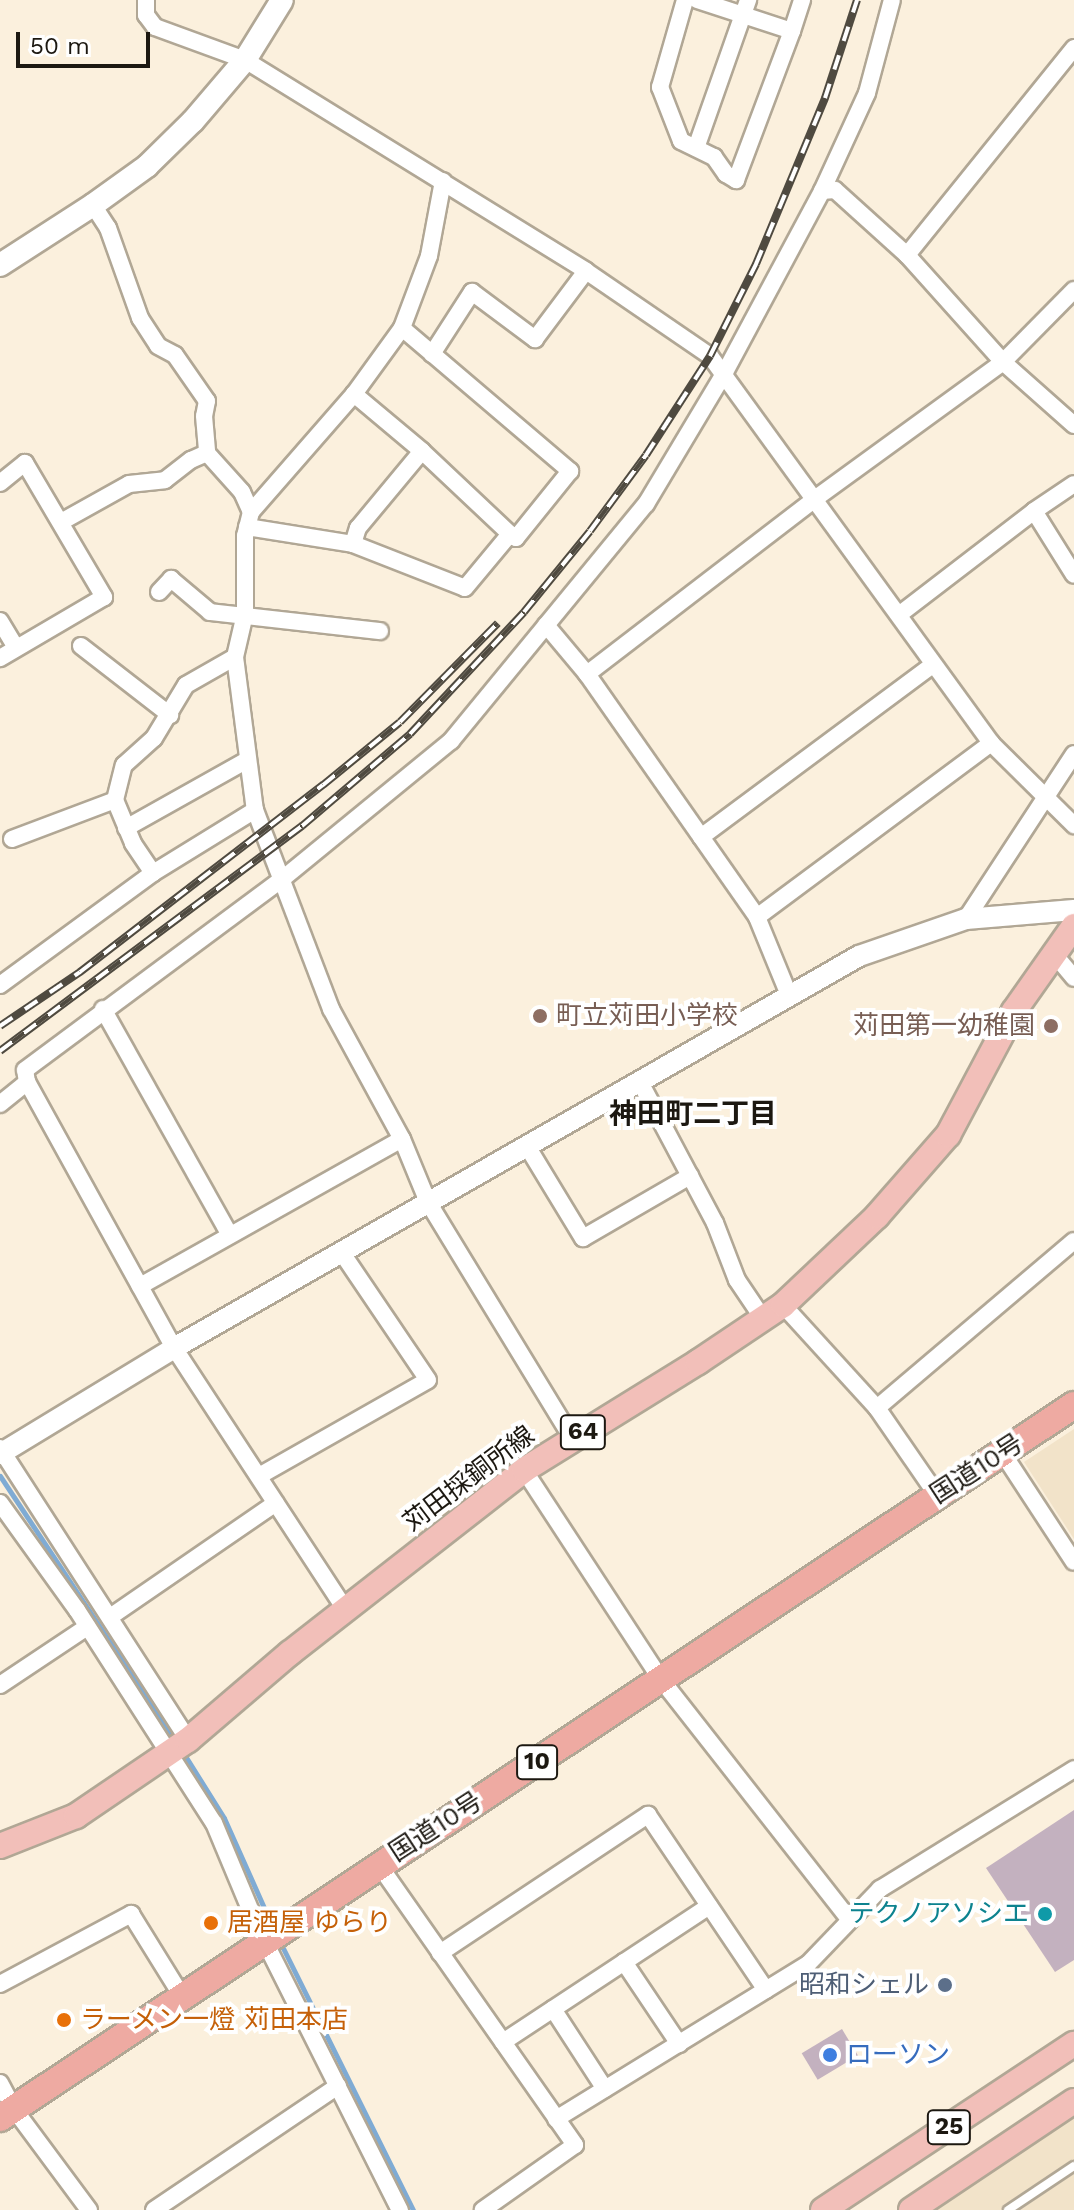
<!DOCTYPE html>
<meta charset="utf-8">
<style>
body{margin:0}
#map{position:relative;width:1074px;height:2210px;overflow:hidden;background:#fbf0dd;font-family:"Work Sans","Noto Sans JP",sans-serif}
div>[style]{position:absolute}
.built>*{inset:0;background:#f2e3c9}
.stream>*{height:5px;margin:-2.5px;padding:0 2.5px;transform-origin:2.5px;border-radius:2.5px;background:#7fabd4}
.building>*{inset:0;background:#c3b1bf;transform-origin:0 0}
.roads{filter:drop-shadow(2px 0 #b1a795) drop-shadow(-2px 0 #b1a795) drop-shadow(0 2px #b1a795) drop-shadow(0 -2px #b1a795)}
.service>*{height:8px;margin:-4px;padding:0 4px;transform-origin:4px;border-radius:4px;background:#fff}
.minor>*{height:16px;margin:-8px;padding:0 8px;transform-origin:8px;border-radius:8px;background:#fff}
.tertiary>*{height:20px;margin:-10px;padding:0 10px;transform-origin:10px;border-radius:10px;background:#fff}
.secondary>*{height:22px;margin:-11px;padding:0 11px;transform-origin:11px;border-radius:11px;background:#fff}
.primary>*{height:24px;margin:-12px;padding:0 12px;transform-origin:12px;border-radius:12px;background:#f2bfb9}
.trunk>*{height:26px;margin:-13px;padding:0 13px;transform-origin:13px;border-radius:13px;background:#eeaaa2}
.rail>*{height:8px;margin-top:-4px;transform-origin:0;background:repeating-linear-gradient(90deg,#fff 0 15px,#4f4a40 0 30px);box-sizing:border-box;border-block:2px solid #4f4a40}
.dots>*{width:22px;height:22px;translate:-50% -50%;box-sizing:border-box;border:4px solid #fff;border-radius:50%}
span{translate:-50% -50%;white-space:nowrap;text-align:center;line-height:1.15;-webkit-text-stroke:8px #fff;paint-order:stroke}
.shield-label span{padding:2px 6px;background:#fff;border:2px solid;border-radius:6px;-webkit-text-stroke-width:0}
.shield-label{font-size:24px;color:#1c1811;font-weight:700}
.education-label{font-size:26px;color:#785e54}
.left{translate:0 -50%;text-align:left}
.right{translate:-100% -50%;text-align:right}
.street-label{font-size:26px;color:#1c1811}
.culture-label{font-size:26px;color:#0d838f}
.food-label{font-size:26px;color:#c56008}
.service-label{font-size:26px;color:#4e5e75}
.shop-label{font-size:26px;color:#366cbe}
.neighbourhood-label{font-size:28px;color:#1c1811;font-weight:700}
.scale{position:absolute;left:16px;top:32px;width:134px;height:36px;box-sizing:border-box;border:4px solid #1c1811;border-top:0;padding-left:10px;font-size:24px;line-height:28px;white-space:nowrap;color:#1c1811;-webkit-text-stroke:6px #fff;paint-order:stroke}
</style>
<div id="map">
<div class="built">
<i style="clip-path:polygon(1074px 1429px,1074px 1539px,1024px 1462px)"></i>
<i style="clip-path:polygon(1074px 2101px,1074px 2210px,911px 2210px)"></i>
</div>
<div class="stream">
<i style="left:0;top:1476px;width:319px;rotate:56.5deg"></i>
<i style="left:184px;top:1754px;width:75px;rotate:58deg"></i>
<i style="left:224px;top:1818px;width:118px;rotate:66deg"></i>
<i style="left:280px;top:1942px;width:299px;rotate:63.6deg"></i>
</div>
<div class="building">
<i style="clip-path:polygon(1074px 1810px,1074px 1960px,1055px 1972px,986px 1868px)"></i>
<i style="left:842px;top:2029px;width:31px;height:47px;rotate:59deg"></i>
</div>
<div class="roads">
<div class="service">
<i style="left:1008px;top:2210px;width:79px;rotate:-33.7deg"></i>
</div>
<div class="minor">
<i style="left:146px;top:0;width:15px;rotate:90deg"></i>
<i style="left:146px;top:15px;width:15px;rotate:53deg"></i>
<i style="left:155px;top:27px;width:96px;rotate:20.1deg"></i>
<i style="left:245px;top:60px;width:401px;rotate:31.7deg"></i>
<i style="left:586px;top:271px;width:150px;rotate:34.4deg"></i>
<i style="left:710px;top:356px;width:478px;rotate:54deg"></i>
<i style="left:991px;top:743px;width:117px;rotate:44.7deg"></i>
<i style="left:685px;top:0;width:91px;rotate:106deg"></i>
<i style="left:660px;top:87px;width:58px;rotate:68.7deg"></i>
<i style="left:681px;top:141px;width:37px;rotate:26deg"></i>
<i style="left:714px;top:157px;width:21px;rotate:55deg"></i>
<i style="left:726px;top:174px;width:12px;rotate:31deg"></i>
<i style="left:736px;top:180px;width:159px;rotate:-69.4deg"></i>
<i style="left:792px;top:31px;width:100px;rotate:-161.9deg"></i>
<i style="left:792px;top:31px;width:33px;rotate:-72deg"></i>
<i style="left:696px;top:148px;width:157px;rotate:-70.6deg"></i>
<i style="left:443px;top:181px;width:76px;rotate:100.6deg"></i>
<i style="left:429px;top:256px;width:77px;rotate:110.6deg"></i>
<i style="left:402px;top:328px;width:82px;rotate:126deg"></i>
<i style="left:354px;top:394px;width:157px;rotate:131.1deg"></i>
<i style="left:251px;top:512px;width:25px;rotate:104deg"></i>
<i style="left:245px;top:536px;width:78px;rotate:90deg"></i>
<i style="left:245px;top:614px;width:44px;rotate:103.1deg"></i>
<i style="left:235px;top:657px;width:154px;rotate:82.6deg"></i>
<i style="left:255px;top:810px;width:213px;rotate:69.1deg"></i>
<i style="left:331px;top:1009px;width:148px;rotate:61.4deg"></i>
<i style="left:402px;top:1139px;width:68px;rotate:67.6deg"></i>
<i style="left:428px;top:1202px;width:276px;rotate:58.6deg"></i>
<i style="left:822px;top:191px;width:13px;rotate:-4deg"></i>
<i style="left:835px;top:190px;width:97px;rotate:42.1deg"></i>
<i style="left:907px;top:255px;width:144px;rotate:48.1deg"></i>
<i style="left:1003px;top:362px;width:95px;rotate:41.6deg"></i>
<i style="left:93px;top:205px;width:27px;rotate:57deg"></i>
<i style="left:108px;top:228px;width:96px;rotate:70.4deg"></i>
<i style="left:140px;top:318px;width:33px;rotate:57deg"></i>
<i style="left:158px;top:346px;width:19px;rotate:28deg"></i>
<i style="left:175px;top:355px;width:56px;rotate:55.2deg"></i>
<i style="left:207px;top:401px;width:15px;rotate:101deg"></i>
<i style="left:204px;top:416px;width:37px;rotate:85deg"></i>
<i style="left:207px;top:453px;width:52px;rotate:48.1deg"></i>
<i style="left:242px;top:492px;width:22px;rotate:66deg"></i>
<i style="left:907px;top:255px;width:266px;rotate:-51.1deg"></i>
<i style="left:402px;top:328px;width:221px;rotate:40.4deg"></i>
<i style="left:570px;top:471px;width:86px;rotate:128.9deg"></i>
<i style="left:516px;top:538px;width:7px;rotate:-146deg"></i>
<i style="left:432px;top:354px;width:74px;rotate:-57.2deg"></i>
<i style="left:472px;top:292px;width:79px;rotate:36.7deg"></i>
<i style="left:535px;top:339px;width:85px;rotate:-53.1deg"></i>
<i style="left:0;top:483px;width:32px;rotate:-39deg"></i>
<i style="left:25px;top:463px;width:156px;rotate:59.5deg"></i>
<i style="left:104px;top:597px;width:121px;rotate:149.6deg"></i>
<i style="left:1034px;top:511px;width:75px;rotate:58deg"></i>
<i style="left:61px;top:522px;width:78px;rotate:-29.2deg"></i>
<i style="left:129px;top:484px;width:36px;rotate:-6deg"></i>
<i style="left:165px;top:480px;width:33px;rotate:-38deg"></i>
<i style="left:191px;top:460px;width:17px;rotate:-24deg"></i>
<i style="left:247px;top:527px;width:107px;rotate:9.1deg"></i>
<i style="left:353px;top:544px;width:120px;rotate:21.4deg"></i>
<i style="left:465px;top:588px;width:70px;rotate:-50.2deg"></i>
<i style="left:510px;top:534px;width:121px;rotate:-136.7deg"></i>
<i style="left:422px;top:451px;width:89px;rotate:-140deg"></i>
<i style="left:353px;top:544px;width:17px;rotate:-73deg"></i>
<i style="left:358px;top:528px;width:100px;rotate:-50.3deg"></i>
<i style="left:159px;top:592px;width:18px;rotate:-47deg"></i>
<i style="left:171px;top:579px;width:51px;rotate:40.2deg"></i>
<i style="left:210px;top:612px;width:171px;rotate:6.4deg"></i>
<i style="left:900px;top:614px;width:169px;rotate:-37.5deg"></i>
<i style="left:1034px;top:511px;width:48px;rotate:-34deg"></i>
<i style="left:0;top:621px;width:31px;rotate:59deg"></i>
<i style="left:546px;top:625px;width:64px;rotate:50.1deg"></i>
<i style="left:587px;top:674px;width:297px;rotate:55deg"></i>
<i style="left:757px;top:917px;width:84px;rotate:67.7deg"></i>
<i style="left:81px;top:646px;width:113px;rotate:37.8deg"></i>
<i style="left:587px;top:674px;width:289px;rotate:-37.5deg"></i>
<i style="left:816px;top:498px;width:231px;rotate:-36deg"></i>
<i style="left:1003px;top:362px;width:101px;rotate:-45.4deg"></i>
<i style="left:126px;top:828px;width:139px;rotate:-29.3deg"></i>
<i style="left:701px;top:837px;width:289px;rotate:-36.6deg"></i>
<i style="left:12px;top:839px;width:110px;rotate:-20.7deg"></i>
<i style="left:153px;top:873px;width:36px;rotate:-124deg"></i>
<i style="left:133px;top:843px;width:47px;rotate:-112.7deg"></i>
<i style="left:115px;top:800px;width:36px;rotate:-76deg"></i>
<i style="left:124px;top:765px;width:40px;rotate:-42deg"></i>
<i style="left:154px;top:738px;width:62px;rotate:-58.9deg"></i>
<i style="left:186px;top:685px;width:56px;rotate:-29.7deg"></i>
<i style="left:757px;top:917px;width:292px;rotate:-36.6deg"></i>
<i style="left:966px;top:919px;width:197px;rotate:-56.8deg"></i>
<i style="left:1054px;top:954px;width:31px;rotate:50deg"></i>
<i style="left:0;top:985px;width:190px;rotate:-36.2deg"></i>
<i style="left:153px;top:873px;width:120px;rotate:-31.7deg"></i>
<i style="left:103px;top:1009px;width:259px;rotate:60.7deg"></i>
<i style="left:640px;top:1082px;width:160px;rotate:62deg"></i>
<i style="left:715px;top:1223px;width:61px;rotate:68.9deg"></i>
<i style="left:737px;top:1280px;width:48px;rotate:56deg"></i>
<i style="left:0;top:1104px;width:35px;rotate:-39deg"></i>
<i style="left:527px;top:1146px;width:108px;rotate:58.7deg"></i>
<i style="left:583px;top:1238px;width:124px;rotate:-30.1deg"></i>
<i style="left:140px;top:1286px;width:300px;rotate:-29.3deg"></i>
<i style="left:783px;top:1305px;width:139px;rotate:47.6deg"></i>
<i style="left:877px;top:1408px;width:106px;rotate:55.4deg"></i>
<i style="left:877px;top:1408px;width:258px;rotate:-40.3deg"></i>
<i style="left:0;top:1448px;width:347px;rotate:57.2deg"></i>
<i style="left:1002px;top:1452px;width:131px;rotate:56.8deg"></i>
<i style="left:524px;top:1470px;width:249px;rotate:56.8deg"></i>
<i style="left:660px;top:1678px;width:306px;rotate:51.9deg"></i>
<i style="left:259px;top:1476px;width:194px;rotate:-29.6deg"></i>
<i style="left:428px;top:1380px;width:153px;rotate:-124.1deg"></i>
<i style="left:0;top:1503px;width:132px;rotate:54.3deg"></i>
<i style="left:77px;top:1610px;width:253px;rotate:57.3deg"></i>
<i style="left:214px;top:1823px;width:114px;rotate:67.3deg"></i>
<i style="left:258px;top:1928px;width:316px;rotate:63.3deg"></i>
<i style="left:345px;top:1609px;width:312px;rotate:-123.2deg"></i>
<i style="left:174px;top:1348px;width:304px;rotate:-118.9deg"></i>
<i style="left:27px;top:1082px;width:12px;rotate:-99deg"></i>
<i style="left:25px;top:1070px;width:319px;rotate:-36.6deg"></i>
<i style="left:281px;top:880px;width:220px;rotate:-39.3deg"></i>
<i style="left:451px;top:741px;width:307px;rotate:-50.6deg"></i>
<i style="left:646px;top:504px;width:154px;rotate:-59.1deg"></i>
<i style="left:725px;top:372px;width:205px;rotate:-61.8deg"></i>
<i style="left:822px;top:191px;width:108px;rotate:-65.3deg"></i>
<i style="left:867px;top:93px;width:96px;rotate:-75deg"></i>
<i style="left:110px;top:1617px;width:201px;rotate:-34.5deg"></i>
<i style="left:0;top:1685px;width:105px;rotate:-33.7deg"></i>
<i style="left:379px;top:1865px;width:342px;rotate:55deg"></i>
<i style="left:575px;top:2145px;width:113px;rotate:144.8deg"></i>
<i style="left:440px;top:1953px;width:250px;rotate:-33.6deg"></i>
<i style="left:648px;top:1815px;width:211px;rotate:56deg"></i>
<i style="left:624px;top:1962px;width:99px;rotate:56.1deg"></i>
<i style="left:0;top:1984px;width:149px;rotate:-28.1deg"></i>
<i style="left:131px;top:1914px;width:99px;rotate:58.2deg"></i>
<i style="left:553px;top:2009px;width:95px;rotate:57deg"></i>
<i style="left:503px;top:2042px;width:247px;rotate:-33.4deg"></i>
<i style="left:0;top:2083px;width:30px;rotate:62deg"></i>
<i style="left:14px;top:2109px;width:126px;rotate:53.4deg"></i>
<i style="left:556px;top:2119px;width:296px;rotate:-31.6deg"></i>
<i style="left:808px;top:1964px;width:104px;rotate:-46.2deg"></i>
<i style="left:880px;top:1889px;width:228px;rotate:-31.7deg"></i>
<i style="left:154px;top:2210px;width:222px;rotate:-34deg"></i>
</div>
<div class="tertiary">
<i style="left:0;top:1454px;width:204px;rotate:-31.3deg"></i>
<i style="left:174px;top:1348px;width:789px;rotate:-29.78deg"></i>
<i style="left:859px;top:956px;width:113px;rotate:-19.1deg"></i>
<i style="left:966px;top:919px;width:108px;rotate:-4.8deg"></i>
</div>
<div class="secondary">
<i style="left:0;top:265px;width:111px;rotate:-32.8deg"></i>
<i style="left:93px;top:205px;width:67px;rotate:-35.8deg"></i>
<i style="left:147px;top:166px;width:64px;rotate:-44.4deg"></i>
<i style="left:193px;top:121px;width:80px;rotate:-49.6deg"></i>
<i style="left:245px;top:60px;width:70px;rotate:-58.3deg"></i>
</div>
<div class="primary">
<i style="left:0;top:1846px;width:82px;rotate:-21.5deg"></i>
<i style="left:76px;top:1816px;width:135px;rotate:-34.2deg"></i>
<i style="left:188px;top:1740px;width:134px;rotate:-40.5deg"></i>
<i style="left:290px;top:1653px;width:297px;rotate:-38deg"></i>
<i style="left:524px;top:1470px;width:205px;rotate:-31.8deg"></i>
<i style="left:698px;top:1362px;width:102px;rotate:-33.8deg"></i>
<i style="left:783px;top:1305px;width:129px;rotate:-43.4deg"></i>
<i style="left:877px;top:1216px;width:108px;rotate:-48.8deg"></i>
<i style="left:948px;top:1135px;width:140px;rotate:-62deg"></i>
<i style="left:1014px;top:1011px;width:104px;rotate:-54.8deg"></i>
<i style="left:823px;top:2210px;width:301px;rotate:-33.5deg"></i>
<i style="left:911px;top:2210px;width:196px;rotate:-33.8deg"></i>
</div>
<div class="trunk">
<i style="left:0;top:2118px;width:1289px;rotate:-33.58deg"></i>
</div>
</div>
<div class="rail">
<i style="left:0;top:1026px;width:97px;rotate:-34deg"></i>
<i style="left:80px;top:972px;width:307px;rotate:-37.6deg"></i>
<i style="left:323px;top:785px;width:99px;rotate:-39.3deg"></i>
<i style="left:400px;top:722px;width:139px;rotate:-45.3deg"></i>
<i style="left:0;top:1051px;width:377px;rotate:-36.7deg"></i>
<i style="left:302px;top:826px;width:142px;rotate:-40.4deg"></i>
<i style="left:410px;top:734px;width:167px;rotate:-46.9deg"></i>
<i style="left:524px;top:612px;width:104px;rotate:-50.8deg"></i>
<i style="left:590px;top:531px;width:94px;rotate:-53.6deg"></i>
<i style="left:646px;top:455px;width:118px;rotate:-57.1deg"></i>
<i style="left:710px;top:356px;width:103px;rotate:-63.4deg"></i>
<i style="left:756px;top:264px;width:180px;rotate:-67.4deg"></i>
<i style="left:825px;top:98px;width:103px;rotate:-71.9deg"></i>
</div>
<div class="dots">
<i style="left:540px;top:1016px;background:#8d6e63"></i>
<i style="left:1051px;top:1026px;background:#8d6e63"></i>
<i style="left:1045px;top:1914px;background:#0f9aa8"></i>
<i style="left:211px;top:1923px;background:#e8710a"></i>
<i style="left:945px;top:1985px;background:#5c6f8a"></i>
<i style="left:64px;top:2020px;background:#e8710a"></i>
<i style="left:830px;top:2055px;background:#3f7fe0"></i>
</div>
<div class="shield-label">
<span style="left:583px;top:1432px">64</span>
<span style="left:537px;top:1762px">10</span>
<span style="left:949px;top:2127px">25</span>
</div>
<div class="education-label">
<span class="left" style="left:556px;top:1016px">町立苅田小学校</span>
<span class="right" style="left:1035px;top:1026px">苅田第一幼稚園</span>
</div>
<div class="street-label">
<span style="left:977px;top:1469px;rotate:-33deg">国道10号</span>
<span style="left:469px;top:1479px;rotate:-37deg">苅田採銅所線</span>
<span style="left:436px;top:1827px;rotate:-33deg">国道10号</span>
</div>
<div class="culture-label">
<span class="right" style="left:1029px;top:1914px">テクノアソシエ</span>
</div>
<div class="food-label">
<span class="left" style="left:227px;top:1923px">居酒屋 ゆらり</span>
<span class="left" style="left:80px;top:2020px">ラーメン一燈 苅田本店</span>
</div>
<div class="service-label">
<span class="right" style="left:929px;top:1985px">昭和シェル</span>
</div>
<div class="shop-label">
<span class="left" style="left:846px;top:2055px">ローソン</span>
</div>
<div class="neighbourhood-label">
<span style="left:693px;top:1114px">神田町二丁目</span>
</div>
<div class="scale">50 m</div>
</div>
